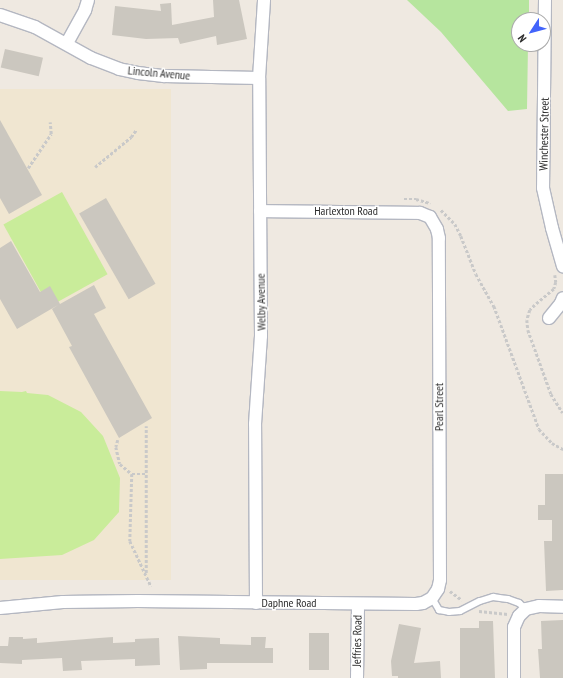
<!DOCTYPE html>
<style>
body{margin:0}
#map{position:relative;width:563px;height:678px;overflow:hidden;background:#efe9e1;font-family:"PT Sans Narrow",sans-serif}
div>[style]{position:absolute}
.education>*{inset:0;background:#f0e6d1;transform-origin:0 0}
.green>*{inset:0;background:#b6e59e}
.pitch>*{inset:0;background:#c9ec9a;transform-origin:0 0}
.building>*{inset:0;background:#cbc7bf;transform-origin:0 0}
.path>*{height:2.5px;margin-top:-1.25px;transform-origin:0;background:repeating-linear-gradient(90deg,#c9c9c9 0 3px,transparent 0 5px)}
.roads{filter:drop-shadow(1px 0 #b4b7c1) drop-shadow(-1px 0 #b4b7c1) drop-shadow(0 1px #b4b7c1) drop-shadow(0 -1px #b4b7c1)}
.lane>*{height:6px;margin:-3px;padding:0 3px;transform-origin:3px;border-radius:3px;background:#fff}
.street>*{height:12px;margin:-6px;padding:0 6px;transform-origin:6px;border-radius:6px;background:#fff}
span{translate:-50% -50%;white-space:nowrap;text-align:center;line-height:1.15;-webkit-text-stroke:3px #fff;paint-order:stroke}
.street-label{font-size:12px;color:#2e2e2e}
.north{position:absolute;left:511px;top:12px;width:40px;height:40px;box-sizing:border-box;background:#fff;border:1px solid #ababab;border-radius:50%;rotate:234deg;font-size:11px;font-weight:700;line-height:16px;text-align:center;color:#2e2e2e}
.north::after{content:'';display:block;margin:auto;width:14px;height:18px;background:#4264fb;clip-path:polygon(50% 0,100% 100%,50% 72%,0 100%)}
</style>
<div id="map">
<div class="education">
<i style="left:0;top:89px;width:171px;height:491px"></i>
</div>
<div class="green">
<i style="clip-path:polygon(407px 0,529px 0,529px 20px,519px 20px,519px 44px,528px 44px,527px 109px,508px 111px,441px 32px)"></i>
</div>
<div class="pitch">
<i style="left:62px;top:192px;width:94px;height:67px;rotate:61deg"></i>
<i style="clip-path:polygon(0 391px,22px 392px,26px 391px,27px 393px,48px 395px,81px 412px,103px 436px,120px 478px,119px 512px,94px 540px,62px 555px,0 559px)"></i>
</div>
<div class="building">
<i style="clip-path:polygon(213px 0,239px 0,247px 39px,217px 45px,216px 36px,180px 44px,178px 38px,146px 39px,112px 35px,115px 6px,161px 11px,160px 4px,171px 3px,172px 25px,214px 17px)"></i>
<i style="left:5px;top:49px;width:39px;height:19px;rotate:13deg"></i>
<i style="clip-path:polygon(0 120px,42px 195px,9px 214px,0 198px)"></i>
<i style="left:106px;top:198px;width:99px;height:31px;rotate:60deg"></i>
<i style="clip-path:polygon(11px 241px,40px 292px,50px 286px,60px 304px,94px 285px,106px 308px,94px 314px,152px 418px,119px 438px,69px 347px,72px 346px,52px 309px,58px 305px,17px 329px,0 299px,0 248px)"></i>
<i style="clip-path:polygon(545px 474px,563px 474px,563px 590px,546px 591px,544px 541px,552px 541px,552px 520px,538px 520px,538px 505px,545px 505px)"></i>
<i style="clip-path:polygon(563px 620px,563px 678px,540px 678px,538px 649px,542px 649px,541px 621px)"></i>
<i style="clip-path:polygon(479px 621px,493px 621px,495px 678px,460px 678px,460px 628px,479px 628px)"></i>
<i style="clip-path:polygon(399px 624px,421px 628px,414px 663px,440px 661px,441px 678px,398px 678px,398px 676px,392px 676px,391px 661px)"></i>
<i style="left:309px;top:633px;width:20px;height:37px"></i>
<i style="clip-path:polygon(178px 636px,220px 638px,220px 644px,251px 645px,251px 637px,266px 637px,265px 648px,273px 648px,273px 663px,207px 663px,207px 669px,180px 670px)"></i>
<i style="clip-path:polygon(9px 637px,23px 637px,23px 639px,37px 638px,37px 643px,99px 638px,113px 637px,113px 643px,135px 642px,135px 639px,159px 638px,160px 665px,135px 666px,135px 659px,81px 661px,82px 670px,63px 671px,62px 658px,22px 660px,22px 664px,0 663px,0 646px,8px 646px)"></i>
</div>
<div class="path">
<i style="left:95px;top:167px;width:47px;rotate:-39.8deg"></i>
<i style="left:131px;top:137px;width:9px;rotate:-54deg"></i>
<i style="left:28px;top:168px;width:41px;rotate:-55.9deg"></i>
<i style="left:51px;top:134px;width:12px;rotate:-95deg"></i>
<i style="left:404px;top:199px;width:12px"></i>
<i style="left:416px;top:199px;width:15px;rotate:16deg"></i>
<i style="left:441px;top:210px;width:20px;rotate:45deg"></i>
<i style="left:455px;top:224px;width:13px;rotate:63deg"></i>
<i style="left:461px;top:236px;width:41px;rotate:68.5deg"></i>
<i style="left:476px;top:274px;width:37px;rotate:61deg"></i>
<i style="left:494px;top:306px;width:131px;rotate:69.9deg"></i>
<i style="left:539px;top:429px;width:19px;rotate:47deg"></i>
<i style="left:552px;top:443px;width:13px;rotate:29deg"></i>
<i style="left:555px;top:275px;width:7px;rotate:82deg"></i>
<i style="left:556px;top:282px;width:7px;rotate:106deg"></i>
<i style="left:554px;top:289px;width:25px;rotate:140deg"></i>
<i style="left:535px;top:305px;width:7px;rotate:135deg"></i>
<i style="left:530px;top:310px;width:10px;rotate:107deg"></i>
<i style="left:527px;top:320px;width:10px;rotate:84deg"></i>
<i style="left:528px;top:330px;width:68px;rotate:70.2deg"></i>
<i style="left:551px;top:394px;width:22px;rotate:58deg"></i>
<i style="left:118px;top:440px;width:7px;rotate:106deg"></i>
<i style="left:116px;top:447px;width:17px;rotate:77deg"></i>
<i style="left:120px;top:464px;width:16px;rotate:40deg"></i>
<i style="left:132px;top:474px;width:67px;rotate:91.7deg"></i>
<i style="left:130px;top:541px;width:50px;rotate:65deg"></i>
<i style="left:132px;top:474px;width:14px"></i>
<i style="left:146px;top:573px;width:147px;rotate:-90deg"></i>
<i style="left:450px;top:591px;width:15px;rotate:37deg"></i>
<i style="left:479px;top:611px;width:29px;rotate:6deg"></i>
</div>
<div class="roads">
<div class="lane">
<i style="left:432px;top:598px;width:14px;rotate:60deg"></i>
<i style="left:439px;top:610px;width:10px;rotate:11deg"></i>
<i style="left:449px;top:612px;width:11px;rotate:-5deg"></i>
<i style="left:460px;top:611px;width:22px;rotate:-27deg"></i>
<i style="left:480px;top:601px;width:14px;rotate:-17deg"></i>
<i style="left:493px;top:597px;width:15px;rotate:8deg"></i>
<i style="left:508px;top:599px;width:12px;rotate:20deg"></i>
<i style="left:519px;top:603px;width:9px;rotate:41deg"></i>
</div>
<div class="street">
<i style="left:545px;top:0;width:188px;rotate:90.6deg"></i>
<i style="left:543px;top:188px;width:41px;rotate:77.3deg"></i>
<i style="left:552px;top:228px;width:40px;rotate:74deg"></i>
<i style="left:0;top:15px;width:37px;rotate:19deg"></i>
<i style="left:35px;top:27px;width:64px;rotate:29deg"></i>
<i style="left:91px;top:58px;width:30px;rotate:21deg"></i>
<i style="left:119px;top:69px;width:19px;rotate:12deg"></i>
<i style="left:138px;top:73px;width:26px;rotate:7deg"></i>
<i style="left:164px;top:76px;width:95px;rotate:1.2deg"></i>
<i style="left:67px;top:43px;width:38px;rotate:-61deg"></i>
<i style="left:85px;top:10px;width:10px;rotate:-73deg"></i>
<i style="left:549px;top:318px;width:19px;rotate:-51deg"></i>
<i style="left:561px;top:303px;width:5px;rotate:-68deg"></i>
<i style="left:256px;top:603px;width:179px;rotate:-90.3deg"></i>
<i style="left:255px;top:424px;width:88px;rotate:-86.1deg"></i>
<i style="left:261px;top:336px;width:258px;rotate:-90.4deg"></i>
<i style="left:259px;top:78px;width:78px;rotate:-86.3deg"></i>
<i style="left:0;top:608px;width:63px;rotate:-5.4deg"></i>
<i style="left:63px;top:602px;width:75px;rotate:-0.8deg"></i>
<i style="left:138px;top:601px;width:278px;rotate:0.6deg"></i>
<i style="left:416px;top:604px;width:7px;rotate:-8deg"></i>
<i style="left:423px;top:603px;width:10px;rotate:-29deg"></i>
<i style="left:432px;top:598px;width:11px;rotate:-56deg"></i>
<i style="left:438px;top:589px;width:9px;rotate:-77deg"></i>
<i style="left:440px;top:580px;width:342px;rotate:-90.2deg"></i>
<i style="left:439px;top:238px;width:9px;rotate:-103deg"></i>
<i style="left:437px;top:229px;width:14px;rotate:-120deg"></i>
<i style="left:430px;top:217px;width:11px;rotate:-158deg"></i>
<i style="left:420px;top:213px;width:160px;rotate:-179.3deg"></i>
<i style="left:357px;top:678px;width:74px;rotate:-89.2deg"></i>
<i style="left:514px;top:678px;width:51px;rotate:-90deg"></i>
<i style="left:514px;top:627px;width:12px;rotate:-66deg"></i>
<i style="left:519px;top:616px;width:10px;rotate:-45deg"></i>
<i style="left:526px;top:609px;width:13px;rotate:-13deg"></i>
<i style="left:539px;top:606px;width:24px;rotate:2deg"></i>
</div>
</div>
<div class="street-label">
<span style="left:159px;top:73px;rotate:5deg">Lincoln Avenue</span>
<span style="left:544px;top:134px;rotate:-89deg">Winchester Street</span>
<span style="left:346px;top:211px">Harlexton Road</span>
<span style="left:261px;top:302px;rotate:-91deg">Welby Avenue</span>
<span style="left:439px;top:407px;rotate:-90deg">Pearl Street</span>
<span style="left:289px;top:603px">Daphne Road</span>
<span style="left:357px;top:641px;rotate:-89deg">Jeffries Road</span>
</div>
<div class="north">N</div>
</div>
